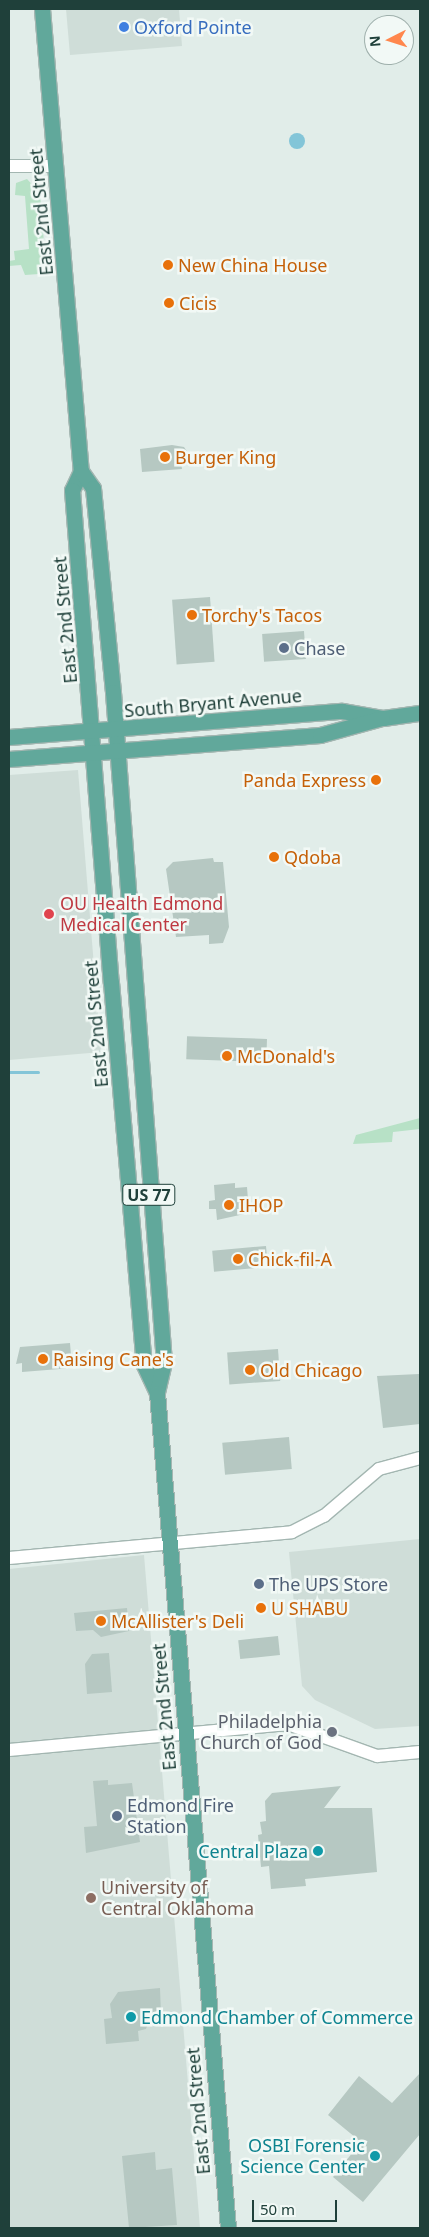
<!DOCTYPE html>
<style>
body{margin:0}
#map{position:relative;width:429px;height:2237px;overflow:hidden;background:#e1ede9;font-family:"Noto Sans",sans-serif}
div>[style]{position:absolute}
.built>*{inset:0;background:#cfddd8}
.green>*{inset:0;background:#b7e1c6}
.water>*{inset:0;background:#83c5d8}
.round{border-radius:50%}
.stream>*{height:3px;margin:-1.5px;padding:0 1.5px;transform-origin:1.5px;border-radius:1.5px;background:#83c5d8}
.building>*{inset:0;background:#b6c8c2;transform-origin:0 0}
.roads{filter:drop-shadow(1px 0 #a3b6b1) drop-shadow(-1px 0 #a3b6b1) drop-shadow(0 1px #a3b6b1) drop-shadow(0 -1px #a3b6b1)}
.minor>*{height:12px;margin:-6px;padding:0 6px;transform-origin:6px;border-radius:6px;background:#fff}
.major>*{height:15px;margin:-7.5px;padding:0 7.5px;transform-origin:7.5px;border-radius:7.5px;background:#61a89b}
.dots>*{width:14px;height:14px;translate:-50% -50%;box-sizing:border-box;border:2px solid #f2f9f6;border-radius:50%}
span{translate:-50% -50%;white-space:nowrap;text-align:center;line-height:1.15;-webkit-text-stroke:5px #f2f9f6;paint-order:stroke}
.shield-label span{padding:1px 4px;background:#f2f9f6;border:1px solid;border-radius:4px;-webkit-text-stroke-width:0}
.shield-label{font-size:16px;color:#1f403a;font-weight:700}
.shop-label{font-size:18px;color:#366cbe}
.left{translate:0 -50%;text-align:left}
.street-label{font-size:18px;color:#1f403a}
.food-label{font-size:18px;color:#c56008}
.right{translate:-100% -50%;text-align:right}
.service-label{font-size:18px;color:#4e5e75}
.health-label{font-size:18px;color:#be3a42}
.worship-label{font-size:18px;color:#5b616d}
.culture-label{font-size:18px;color:#0d838f}
.education-label{font-size:18px;color:#785e54}
.frame{position:absolute;inset:0;border:10px solid #1f403a;pointer-events:none}
.north{position:absolute;left:364px;top:15px;width:50px;height:50px;box-sizing:border-box;background:#f2f9f6;border:1px solid #9eafab;border-radius:50%;rotate:265deg;font-size:14px;font-weight:700;line-height:20px;text-align:center;color:#1f403a}
.north::after{content:'';display:block;margin:auto;width:18px;height:22px;background:#ff874d;clip-path:polygon(50% 0,100% 100%,50% 72%,0 100%)}
.scale{position:absolute;left:252px;top:2200px;width:85px;height:22px;box-sizing:border-box;border:2px solid #1f403a;border-top:0;padding-left:6px;font-size:15px;line-height:18px;white-space:nowrap;color:#1f403a;-webkit-text-stroke:4px #f2f9f6;paint-order:stroke}
</style>
<div id="map">
<div class="built">
<i style="clip-path:polygon(66px 9px,179px 9px,182px 46px,70px 55px)"></i>
<i style="clip-path:polygon(78px 770px,101px 1052px,9px 1060px,9px 775px)"></i>
<i style="clip-path:polygon(420px 1539px,420px 1726px,375px 1729px,315px 1700px,302px 1686px,289px 1552px)"></i>
<i style="clip-path:polygon(144px 1555px,200px 2228px,9px 2228px,9px 1569px)"></i>
</div>
<div class="green">
<i style="clip-path:polygon(27px 179px,40px 193px,46px 268px,39px 274px,25px 275px,21px 265px,9px 266px,9px 261px,15px 260px,14px 251px,29px 249px,25px 196px,15px 195px,16px 183px)"></i>
<i style="clip-path:polygon(420px 1118px,420px 1129px,393px 1132px,392px 1142px,353px 1144px,356px 1135px)"></i>
</div>
<div class="water">
<i class="round" style="left:289px;top:133px;width:16px;height:16px"></i>
</div>
<div class="stream">
<i style="left:9px;top:1072px;width:29px"></i>
</div>
<div class="building">
<i style="clip-path:polygon(172px 445px,184px 447px,188px 453px,189px 462px,181px 462px,182px 469px,142px 472px,140px 449px)"></i>
<i style="left:210px;top:597px;width:65px;height:38px;rotate:86deg"></i>
<i style="left:304px;top:631px;width:28px;height:42px;rotate:86deg"></i>
<i style="clip-path:polygon(213px 858px,214px 862px,223px 862px,229px 927px,223px 943px,209px 944px,209px 935px,176px 937px,166px 869px,173px 862px)"></i>
<i style="left:267px;top:1039px;width:23px;height:80px;rotate:92deg"></i>
<i style="clip-path:polygon(235px 1183px,235px 1188px,247px 1187px,249px 1213px,217px 1220px,216px 1209px,209px 1209px,209px 1201px,215px 1200px,214px 1185px)"></i>
<i style="left:266px;top:1246px;width:21px;height:54px;rotate:85deg"></i>
<i style="clip-path:polygon(70px 1343px,72px 1368px,22px 1372px,22px 1363px,16px 1364px,20px 1347px)"></i>
<i style="left:278px;top:1349px;width:32px;height:51px;rotate:86deg"></i>
<i style="clip-path:polygon(419px 1374px,420px 1424px,383px 1428px,377px 1376px)"></i>
<i style="left:289px;top:1437px;width:32px;height:67px;rotate:85deg"></i>
<i style="clip-path:polygon(127px 1608px,129px 1631px,101px 1637px,93px 1630px,76px 1631px,74px 1613px)"></i>
<i style="left:278px;top:1636px;width:19px;height:40px;rotate:84deg"></i>
<i style="clip-path:polygon(109px 1653px,112px 1692px,87px 1694px,85px 1664px,92px 1654px)"></i>
<i style="clip-path:polygon(108px 1780px,108px 1785px,132px 1783px,140px 1842px,86px 1853px,84px 1827px,97px 1826px,93px 1781px)"></i>
<i style="clip-path:polygon(341px 1786px,324px 1808px,372px 1808px,377px 1872px,305px 1879px,306px 1886px,271px 1889px,269px 1866px,261px 1867px,258px 1835px,262px 1834px,260px 1822px,266px 1821px,265px 1801px,272px 1793px)"></i>
<i style="clip-path:polygon(160px 1988px,161px 2014px,151px 2015px,146px 2029px,138px 2031px,139px 2041px,106px 2044px,104px 2019px,112px 2018px,110px 2004px,118px 1992px)"></i>
<i style="clip-path:polygon(420px 2073px,420px 2134px,363px 2202px,333px 2177px,361px 2142px,328px 2115px,359px 2076px,392px 2103px)"></i>
<i style="clip-path:polygon(155px 2152px,156px 2170px,172px 2168px,177px 2225px,129px 2228px,122px 2156px)"></i>
</div>
<div class="roads">
<div class="minor">
<i style="left:9px;top:166px;width:47px"></i>
<i style="left:9px;top:1558px;width:284px;rotate:-5.2deg"></i>
<i style="left:292px;top:1532px;width:36px;rotate:-27deg"></i>
<i style="left:324px;top:1516px;width:72px;rotate:-40.5deg"></i>
<i style="left:379px;top:1469px;width:42px;rotate:-15deg"></i>
<i style="left:9px;top:1750px;width:280px;rotate:-5.3deg"></i>
<i style="left:288px;top:1724px;width:95px;rotate:19.8deg"></i>
<i style="left:377px;top:1756px;width:43px;rotate:-5.3deg"></i>
</div>
<div class="major">
<i style="left:42px;top:9px;width:464px;rotate:85.2deg"></i>
<i style="left:81px;top:471px;width:21px;rotate:115deg"></i>
<i style="left:72px;top:490px;width:494px;rotate:85.5deg"></i>
<i style="left:111px;top:982px;width:384px;rotate:85.1deg"></i>
<i style="left:144px;top:1365px;width:31px;rotate:65deg"></i>
<i style="left:81px;top:471px;width:21px;rotate:55deg"></i>
<i style="left:93px;top:488px;width:205px;rotate:84.4deg"></i>
<i style="left:113px;top:692px;width:672px;rotate:85.65deg"></i>
<i style="left:164px;top:1362px;width:32px;rotate:103deg"></i>
<i style="left:157px;top:1393px;width:838px;rotate:85.14deg"></i>
<i style="left:9px;top:737px;width:334px;rotate:-4.5deg"></i>
<i style="left:342px;top:711px;width:42px;rotate:9.7deg"></i>
<i style="left:383px;top:718px;width:37px;rotate:-8deg"></i>
<i style="left:9px;top:759px;width:312px;rotate:-4.4deg"></i>
<i style="left:320px;top:735px;width:64px;rotate:-15.3deg"></i>
</div>
</div>
<div class="dots">
<i style="left:124px;top:27px;background:#3f7fe0"></i>
<i style="left:168px;top:265px;background:#e8710a"></i>
<i style="left:169px;top:303px;background:#e8710a"></i>
<i style="left:165px;top:457px;background:#e8710a"></i>
<i style="left:192px;top:615px;background:#e8710a"></i>
<i style="left:284px;top:648px;background:#5c6f8a"></i>
<i style="left:376px;top:780px;background:#e8710a"></i>
<i style="left:274px;top:857px;background:#e8710a"></i>
<i style="left:49px;top:914px;background:#e0444e"></i>
<i style="left:227px;top:1056px;background:#e8710a"></i>
<i style="left:229px;top:1205px;background:#e8710a"></i>
<i style="left:238px;top:1259px;background:#e8710a"></i>
<i style="left:43px;top:1359px;background:#e8710a"></i>
<i style="left:250px;top:1370px;background:#e8710a"></i>
<i style="left:259px;top:1584px;background:#5c6f8a"></i>
<i style="left:261px;top:1608px;background:#e8710a"></i>
<i style="left:101px;top:1621px;background:#e8710a"></i>
<i style="left:332px;top:1732px;background:#6b7280"></i>
<i style="left:117px;top:1816px;background:#5c6f8a"></i>
<i style="left:318px;top:1851px;background:#0f9aa8"></i>
<i style="left:91px;top:1898px;background:#8d6e63"></i>
<i style="left:131px;top:2017px;background:#0f9aa8"></i>
<i style="left:375px;top:2156px;background:#0f9aa8"></i>
</div>
<div class="shield-label">
<span style="left:149px;top:1195px">US 77</span>
</div>
<div class="shop-label">
<span class="left" style="left:134px;top:27px">Oxford Pointe</span>
</div>
<div class="street-label">
<span style="left:41px;top:212px;rotate:-95deg">East 2nd Street</span>
<span style="left:65px;top:620px;rotate:-95deg">East 2nd Street</span>
<span style="left:213px;top:703px;rotate:-5deg">South Bryant Avenue</span>
<span style="left:96px;top:1024px;rotate:-95deg">East 2nd Street</span>
<span style="left:164px;top:1707px;rotate:-95deg">East 2nd Street</span>
<span style="left:198px;top:2111px;rotate:-95deg">East 2nd Street</span>
</div>
<div class="food-label">
<span class="left" style="left:178px;top:265px">New China House</span>
<span class="left" style="left:179px;top:303px">Cicis</span>
<span class="left" style="left:175px;top:457px">Burger King</span>
<span class="left" style="left:202px;top:615px">Torchy's Tacos</span>
<span class="right" style="left:366px;top:780px">Panda Express</span>
<span class="left" style="left:284px;top:857px">Qdoba</span>
<span class="left" style="left:237px;top:1056px">McDonald's</span>
<span class="left" style="left:239px;top:1205px">IHOP</span>
<span class="left" style="left:248px;top:1259px">Chick-fil-A</span>
<span class="left" style="left:53px;top:1359px">Raising Cane's</span>
<span class="left" style="left:260px;top:1370px">Old Chicago</span>
<span class="left" style="left:271px;top:1608px">U SHABU</span>
<span class="left" style="left:111px;top:1621px">McAllister's Deli</span>
</div>
<div class="service-label">
<span class="left" style="left:294px;top:648px">Chase</span>
<span class="left" style="left:269px;top:1584px">The UPS Store</span>
<span class="left" style="left:127px;top:1816px">Edmond Fire<br>Station</span>
</div>
<div class="health-label">
<span class="left" style="left:60px;top:914px">OU Health Edmond<br>Medical Center</span>
</div>
<div class="worship-label">
<span class="right" style="left:322px;top:1732px">Philadelphia<br>Church of God</span>
</div>
<div class="culture-label">
<span class="right" style="left:308px;top:1851px">Central Plaza</span>
<span class="left" style="left:141px;top:2017px">Edmond Chamber of Commerce</span>
<span class="right" style="left:365px;top:2156px">OSBI Forensic<br>Science Center</span>
</div>
<div class="education-label">
<span class="left" style="left:101px;top:1898px">University of<br>Central Oklahoma</span>
</div>
<div class="frame"></div>
<div class="north">N</div>
<div class="scale">50 m</div>
</div>
